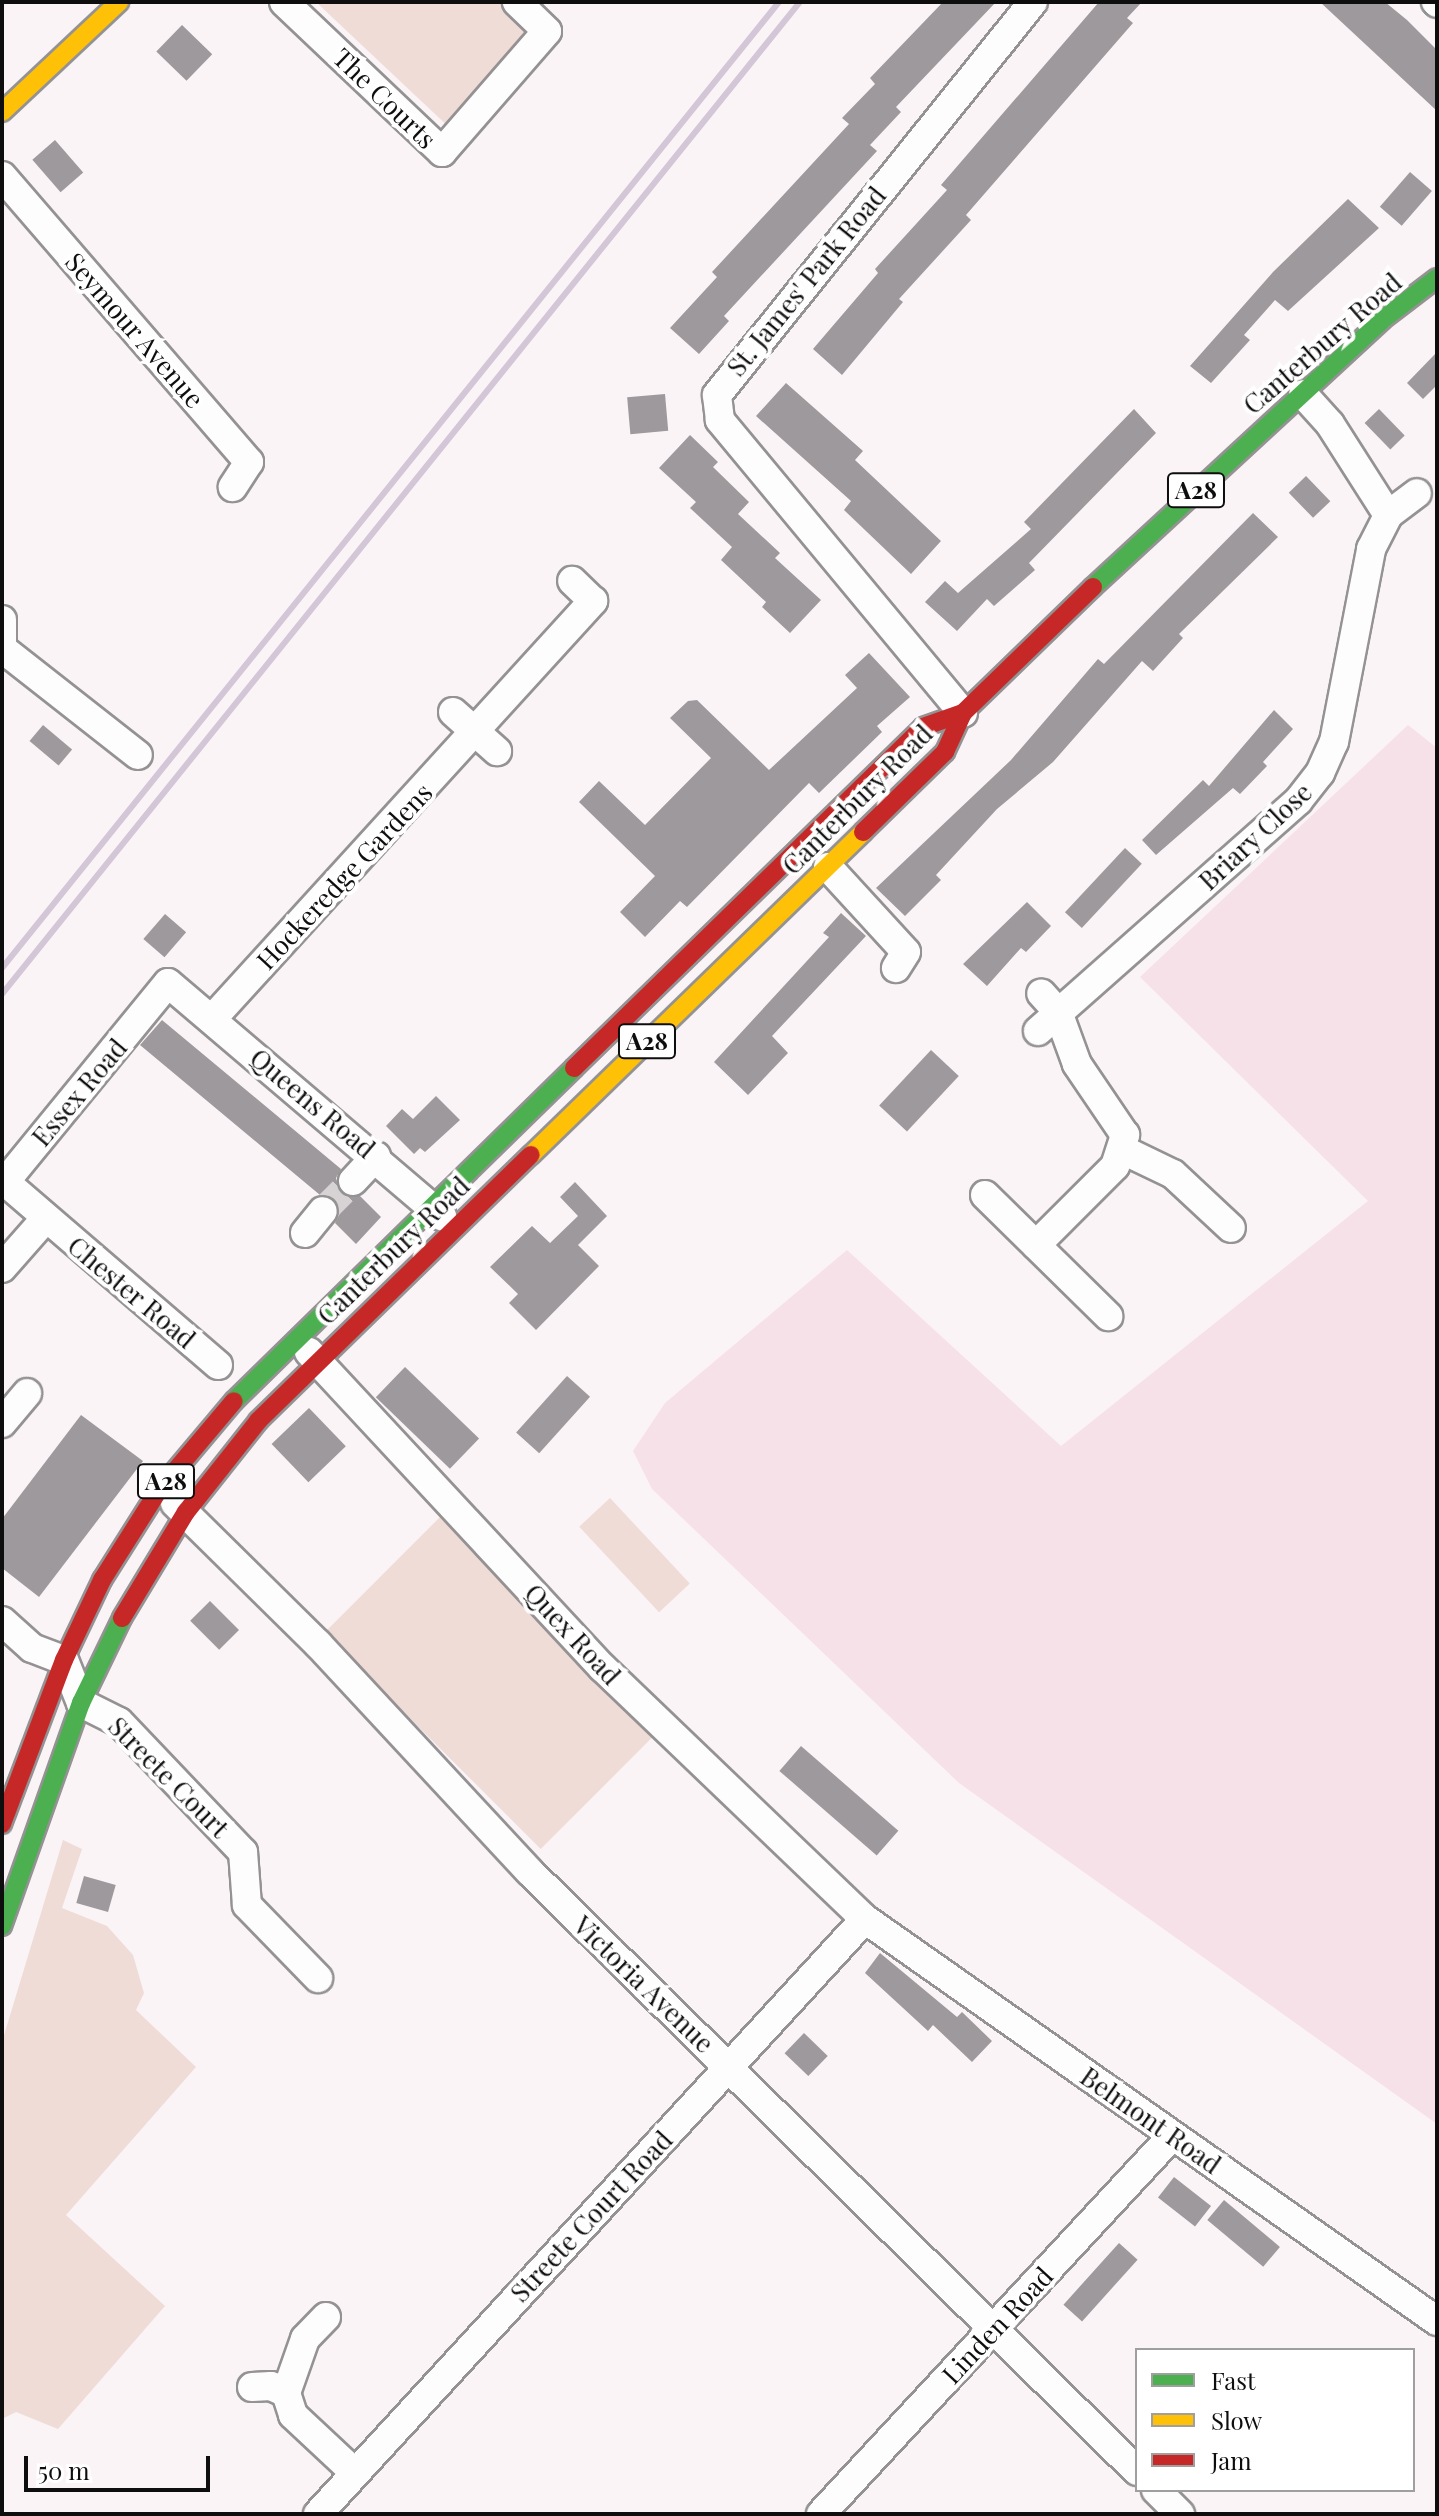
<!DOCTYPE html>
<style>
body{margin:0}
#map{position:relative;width:1439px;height:2516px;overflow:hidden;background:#faf4f7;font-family:"Playfair Display",serif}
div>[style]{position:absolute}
.farmland>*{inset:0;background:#f6e1e8}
.green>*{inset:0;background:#efdcd7;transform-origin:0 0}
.building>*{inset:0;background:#9e999c;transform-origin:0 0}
.street-tunnel>*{height:28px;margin-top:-14px;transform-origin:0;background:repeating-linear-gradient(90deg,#d7d2d4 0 28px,transparent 0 42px)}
.roads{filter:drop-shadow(2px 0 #949293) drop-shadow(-2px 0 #949293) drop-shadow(0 2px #949293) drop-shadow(0 -2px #949293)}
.street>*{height:28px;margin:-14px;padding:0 14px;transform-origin:14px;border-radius:14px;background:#fefdfe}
.fast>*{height:18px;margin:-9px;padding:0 9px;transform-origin:9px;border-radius:9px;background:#4caf50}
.slow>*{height:18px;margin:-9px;padding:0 9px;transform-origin:9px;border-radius:9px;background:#ffc107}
.jam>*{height:18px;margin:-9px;padding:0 9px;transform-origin:9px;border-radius:9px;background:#c62828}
.rail>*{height:6px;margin:-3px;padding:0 3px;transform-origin:3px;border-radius:3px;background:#d3c6d6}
span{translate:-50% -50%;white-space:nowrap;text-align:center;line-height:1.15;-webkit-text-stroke:8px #fff;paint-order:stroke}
.shield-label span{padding:2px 6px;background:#fff;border:2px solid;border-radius:6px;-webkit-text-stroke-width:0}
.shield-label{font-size:24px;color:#0e0e0e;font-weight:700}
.street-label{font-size:26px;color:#0e0e0e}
.frame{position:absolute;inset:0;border:4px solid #0e0e0e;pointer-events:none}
.legend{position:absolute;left:1135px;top:2348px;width:280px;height:144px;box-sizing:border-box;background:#fff;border:2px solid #9f9f9f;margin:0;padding:10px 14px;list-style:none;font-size:24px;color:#0e0e0e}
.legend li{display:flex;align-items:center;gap:16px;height:40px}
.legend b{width:40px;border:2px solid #9f9f9f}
.scale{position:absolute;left:24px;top:2456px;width:186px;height:36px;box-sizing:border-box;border:4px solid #0e0e0e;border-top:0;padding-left:10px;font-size:24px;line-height:28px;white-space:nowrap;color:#0e0e0e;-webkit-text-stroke:6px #fff;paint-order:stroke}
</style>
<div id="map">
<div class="farmland">
<i style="clip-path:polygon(1408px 725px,1437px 748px,1437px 2124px,959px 1783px,652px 1489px,633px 1451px,665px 1403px,847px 1250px,1061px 1446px,1368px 1201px,1140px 977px)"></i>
</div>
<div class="green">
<i style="clip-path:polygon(316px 2px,515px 2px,545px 29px,452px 130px)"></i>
<i style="left:610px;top:1498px;width:117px;height:42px;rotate:47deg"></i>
<i style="left:441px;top:1516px;width:306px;height:165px;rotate:45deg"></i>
<i style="clip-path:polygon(63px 1840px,82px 1849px,62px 1908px,107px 1926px,133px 1955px,144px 1993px,136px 2010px,196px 2067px,66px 2215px,165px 2306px,58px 2429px,16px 2412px,2px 2419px,2px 2042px)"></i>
</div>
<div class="building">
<i style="clip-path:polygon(943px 2px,996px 2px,896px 107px,901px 112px,870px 145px,877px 151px,724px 316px,729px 321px,699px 354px,670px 328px,717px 277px,712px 272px,849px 124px,842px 118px,875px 84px,870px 78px)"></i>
<i style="clip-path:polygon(1099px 2px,1142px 2px,1127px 18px,1133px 23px,966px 215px,971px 220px,899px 299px,903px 302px,842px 375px,813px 349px,878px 273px,875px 269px,947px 190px,941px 185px)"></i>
<i style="clip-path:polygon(1320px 2px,1385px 2px,1407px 20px,1437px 50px,1437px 111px)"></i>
<i style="left:182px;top:25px;width:42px;height:37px;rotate:44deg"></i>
<i style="left:55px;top:140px;width:43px;height:30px;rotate:49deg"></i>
<i style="left:1410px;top:172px;width:29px;height:46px;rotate:41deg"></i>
<i style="clip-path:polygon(1348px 199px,1379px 228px,1288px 311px,1275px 300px,1244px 335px,1250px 340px,1211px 383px,1190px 366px,1273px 272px)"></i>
<i style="clip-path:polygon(1437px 352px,1437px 385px,1423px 399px,1407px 383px)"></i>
<i style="clip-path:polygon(786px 383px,863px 451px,855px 460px,941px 541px,911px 574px,844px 510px,851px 501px,756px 416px)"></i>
<i style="left:665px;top:394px;width:37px;height:38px;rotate:85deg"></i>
<i style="clip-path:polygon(1134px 409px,1156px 433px,1029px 563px,1035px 570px,994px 606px,987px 599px,957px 631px,925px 602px,945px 581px,958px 593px,1031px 529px,1024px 522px)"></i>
<i style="left:1379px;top:409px;width:37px;height:20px;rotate:46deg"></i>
<i style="clip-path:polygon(690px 435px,718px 462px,713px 467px,749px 502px,738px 514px,780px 553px,775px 558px,821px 600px,790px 633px,762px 607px,766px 602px,721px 560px,732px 547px,690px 508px,696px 502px,659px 468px)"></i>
<i style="left:1306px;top:476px;width:35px;height:24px;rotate:46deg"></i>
<i style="clip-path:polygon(1253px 513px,1278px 537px,1179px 634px,1183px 638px,1153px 671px,1142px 661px,1053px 762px,997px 809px,936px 875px,941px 880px,905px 916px,876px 888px,1011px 760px,1098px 659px,1104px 664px)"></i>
<i style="clip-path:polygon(869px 653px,910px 697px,877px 726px,882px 732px,819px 793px,809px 783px,687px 907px,680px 901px,645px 937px,620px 912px,655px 876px,579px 802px,599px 781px,645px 825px,711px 758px,670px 718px,688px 701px,697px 700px,769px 770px,857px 688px,845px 675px)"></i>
<i style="clip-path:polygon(1274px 710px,1293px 729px,1263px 762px,1267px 766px,1240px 794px,1233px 788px,1156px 855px,1142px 840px,1203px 780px,1209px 786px)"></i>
<i style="left:43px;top:725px;width:38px;height:21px;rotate:40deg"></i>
<i style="left:1125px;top:848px;width:23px;height:88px;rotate:43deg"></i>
<i style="clip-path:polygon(1027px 902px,1051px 926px,1026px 952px,1021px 948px,987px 986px,963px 964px)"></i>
<i style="clip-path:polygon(841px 913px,866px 936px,772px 1036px,788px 1053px,748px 1095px,714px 1062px,829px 937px,823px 933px)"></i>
<i style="left:165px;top:914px;width:28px;height:33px;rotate:41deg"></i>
<i style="clip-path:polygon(162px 1020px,341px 1169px,336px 1178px,341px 1193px,360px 1196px,381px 1217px,356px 1244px,335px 1223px,340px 1213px,334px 1198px,320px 1195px,140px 1045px)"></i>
<i style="left:931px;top:1050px;width:38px;height:76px;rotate:43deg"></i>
<i style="clip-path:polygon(436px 1096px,460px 1120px,425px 1152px,420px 1148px,414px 1154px,386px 1126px,402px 1109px,413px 1119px)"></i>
<i style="clip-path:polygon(575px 1182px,607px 1216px,578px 1245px,599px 1266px,536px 1330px,509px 1303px,518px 1294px,490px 1267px,532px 1226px,550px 1243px,578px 1216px,560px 1197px)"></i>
<i style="left:405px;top:1367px;width:103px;height:42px;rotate:44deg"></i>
<i style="left:567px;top:1376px;width:31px;height:76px;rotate:42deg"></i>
<i style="left:309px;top:1408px;width:53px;height:52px;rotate:46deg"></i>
<i style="clip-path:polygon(81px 1415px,143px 1461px,39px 1597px,2px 1568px,2px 1519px)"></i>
<i style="left:210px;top:1601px;width:41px;height:28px;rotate:45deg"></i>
<i style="left:801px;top:1746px;width:129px;height:33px;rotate:41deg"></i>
<i style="left:84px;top:1876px;width:33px;height:28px;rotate:16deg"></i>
<i style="clip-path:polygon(880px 1953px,957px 2017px,962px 2012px,992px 2041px,972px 2062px,933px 2025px,928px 2031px,865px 1973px)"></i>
<i style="left:804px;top:2033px;width:33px;height:28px;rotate:44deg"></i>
<i style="left:1174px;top:2177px;width:47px;height:26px;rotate:38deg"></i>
<i style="left:1224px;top:2200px;width:73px;height:26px;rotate:40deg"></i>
<i style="left:1119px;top:2243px;width:25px;height:83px;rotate:42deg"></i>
</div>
<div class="street-tunnel">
<i style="left:323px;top:1211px;width:42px;rotate:-45deg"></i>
</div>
<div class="roads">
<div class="street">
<i style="left:284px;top:2px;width:218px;rotate:43.5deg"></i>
<i style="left:442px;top:152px;width:160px;rotate:-49deg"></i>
<i style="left:547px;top:31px;width:42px;rotate:-136deg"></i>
<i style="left:1436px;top:2px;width:1px;rotate:45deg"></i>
<i style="left:2px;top:176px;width:378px;rotate:49.2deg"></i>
<i style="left:249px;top:462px;width:30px;rotate:123deg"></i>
<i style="left:1388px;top:515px;width:36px;rotate:-37deg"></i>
<i style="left:2px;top:620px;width:33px;rotate:90deg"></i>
<i style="left:4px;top:650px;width:170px;rotate:38.1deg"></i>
<i style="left:453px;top:712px;width:59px;rotate:41.6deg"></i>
<i style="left:963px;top:713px;width:381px;rotate:-129.7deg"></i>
<i style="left:720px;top:420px;width:25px;rotate:-97deg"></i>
<i style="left:717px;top:395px;width:504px;rotate:-51.2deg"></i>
<i style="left:828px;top:867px;width:115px;rotate:47.5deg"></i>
<i style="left:906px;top:952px;width:19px;rotate:122deg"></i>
<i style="left:212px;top:1019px;width:566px;rotate:-47.65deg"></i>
<i style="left:593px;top:601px;width:29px;rotate:-136deg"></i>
<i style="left:1038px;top:1031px;width:347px;rotate:-41.5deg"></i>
<i style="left:1298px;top:801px;width:36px;rotate:-52deg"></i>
<i style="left:1320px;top:773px;width:34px;rotate:-66deg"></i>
<i style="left:1334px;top:742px;width:197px;rotate:-79.1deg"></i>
<i style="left:1371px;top:549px;width:38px;rotate:-63deg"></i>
<i style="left:1388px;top:515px;width:108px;rotate:-122.5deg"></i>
<i style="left:1330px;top:424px;width:40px;rotate:-132deg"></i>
<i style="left:1123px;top:1150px;width:55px;rotate:25.6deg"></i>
<i style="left:1173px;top:1174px;width:79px;rotate:43deg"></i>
<i style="left:353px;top:1181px;width:34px;rotate:-47deg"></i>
<i style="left:985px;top:1195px;width:173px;rotate:44.5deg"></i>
<i style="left:305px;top:1233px;width:28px;rotate:-51deg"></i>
<i style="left:1036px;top:1245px;width:112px;rotate:-45deg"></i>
<i style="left:1115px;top:1166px;width:33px;rotate:-72deg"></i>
<i style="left:1125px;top:1135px;width:86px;rotate:-124.1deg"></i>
<i style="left:1077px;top:1064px;width:55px;rotate:-110.1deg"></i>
<i style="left:1058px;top:1012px;width:25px;rotate:-132deg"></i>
<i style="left:2px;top:1268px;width:65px;rotate:-48.7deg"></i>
<i style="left:309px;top:1352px;width:432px;rotate:47.1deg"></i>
<i style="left:603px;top:1668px;width:363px;rotate:43.8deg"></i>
<i style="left:865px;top:1919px;width:699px;rotate:35.1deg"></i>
<i style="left:218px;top:1365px;width:281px;rotate:-139.3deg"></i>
<i style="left:5px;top:1182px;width:257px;rotate:-50.7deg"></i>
<i style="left:168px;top:983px;width:360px;rotate:40.4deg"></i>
<i style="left:2px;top:1423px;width:39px;rotate:-50deg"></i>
<i style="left:175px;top:1503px;width:201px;rotate:44.6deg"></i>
<i style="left:318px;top:1644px;width:310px;rotate:47.1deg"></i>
<i style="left:529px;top:1871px;width:854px;rotate:44.62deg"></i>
<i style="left:2px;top:1621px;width:40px;rotate:42deg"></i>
<i style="left:32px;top:1648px;width:34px;rotate:21deg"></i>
<i style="left:64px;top:1660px;width:46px;rotate:68.4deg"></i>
<i style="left:81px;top:1703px;width:42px;rotate:26.6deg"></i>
<i style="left:119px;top:1722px;width:180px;rotate:46.4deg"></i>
<i style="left:243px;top:1852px;width:53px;rotate:85.7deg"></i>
<i style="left:247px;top:1905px;width:102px;rotate:45.8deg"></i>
<i style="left:326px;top:2317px;width:30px;rotate:134deg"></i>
<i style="left:305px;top:2339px;width:57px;rotate:109.4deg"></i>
<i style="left:286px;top:2393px;width:23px;rotate:72deg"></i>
<i style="left:293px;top:2415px;width:85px;rotate:43.1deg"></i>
<i style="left:252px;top:2387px;width:19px;rotate:-3deg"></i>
<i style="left:271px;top:2386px;width:17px;rotate:25deg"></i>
<i style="left:1156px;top:2490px;width:34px;rotate:45deg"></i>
<i style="left:318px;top:2514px;width:808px;rotate:-47.41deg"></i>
<i style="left:821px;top:2514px;width:516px;rotate:-47.12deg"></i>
</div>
<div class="fast">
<i style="left:1093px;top:587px;width:393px;rotate:-42.7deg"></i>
<i style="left:1382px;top:320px;width:69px;rotate:-37.4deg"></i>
<i style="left:234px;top:1401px;width:476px;rotate:-44.4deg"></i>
<i style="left:2px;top:1926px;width:237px;rotate:-70.5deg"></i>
<i style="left:81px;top:1703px;width:94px;rotate:-64.2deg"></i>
</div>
<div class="slow">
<i style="left:2px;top:112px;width:161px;rotate:-43.2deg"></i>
<i style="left:531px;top:1155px;width:463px;rotate:-44.2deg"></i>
</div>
<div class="jam">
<i style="left:863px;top:832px;width:115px;rotate:-44.3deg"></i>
<i style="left:945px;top:752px;width:43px;rotate:-65.2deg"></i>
<i style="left:963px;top:713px;width:181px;rotate:-44.1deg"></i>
<i style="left:574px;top:1068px;width:488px;rotate:-44.3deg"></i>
<i style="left:923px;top:727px;width:42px;rotate:-19.3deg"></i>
<i style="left:122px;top:1618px;width:124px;rotate:-58.9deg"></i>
<i style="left:186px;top:1512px;width:116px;rotate:-51.6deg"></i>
<i style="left:258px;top:1421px;width:381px;rotate:-44.3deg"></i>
<i style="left:2px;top:1824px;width:175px;rotate:-69.3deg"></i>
<i style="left:64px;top:1660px;width:89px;rotate:-64.6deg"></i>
<i style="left:102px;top:1580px;width:107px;rotate:-57.7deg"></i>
<i style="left:159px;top:1490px;width:116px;rotate:-49.9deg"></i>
</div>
</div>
<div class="rail">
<i style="left:2px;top:968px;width:1240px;rotate:-51.19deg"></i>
<i style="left:2px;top:994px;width:1273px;rotate:-51.19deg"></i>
</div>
<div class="shield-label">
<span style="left:1196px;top:490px">A28</span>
<span style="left:647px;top:1041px">A28</span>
<span style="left:166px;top:1481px">A28</span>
</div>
<div class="street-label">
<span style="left:385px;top:98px;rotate:44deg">The Courts</span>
<span style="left:806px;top:281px;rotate:-51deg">St. James' Park Road</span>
<span style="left:135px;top:330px;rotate:49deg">Seymour Avenue</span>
<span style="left:1322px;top:343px;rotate:-41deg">Canterbury Road</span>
<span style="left:857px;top:799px;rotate:-45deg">Canterbury Road</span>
<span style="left:1255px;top:836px;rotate:-43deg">Briary Close</span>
<span style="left:344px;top:876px;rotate:-47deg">Hockeredge Gardens</span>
<span style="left:79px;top:1092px;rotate:-50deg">Essex Road</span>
<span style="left:313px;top:1103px;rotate:40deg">Queens Road</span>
<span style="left:393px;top:1250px;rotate:-44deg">Canterbury Road</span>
<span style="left:132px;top:1292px;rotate:40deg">Chester Road</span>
<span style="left:573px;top:1634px;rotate:47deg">Quex Road</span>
<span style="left:169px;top:1777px;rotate:45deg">Streete Court</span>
<span style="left:644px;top:1984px;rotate:44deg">Victoria Avenue</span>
<span style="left:1151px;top:2120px;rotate:35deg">Belmont Road</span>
<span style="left:591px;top:2216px;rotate:-47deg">Streete Court Road</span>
<span style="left:997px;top:2325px;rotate:-47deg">Linden Road</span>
</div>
<div class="frame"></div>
<ul class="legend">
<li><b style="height:10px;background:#4caf50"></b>Fast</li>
<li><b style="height:10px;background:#ffc107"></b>Slow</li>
<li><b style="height:10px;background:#c62828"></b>Jam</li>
</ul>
<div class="scale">50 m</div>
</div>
